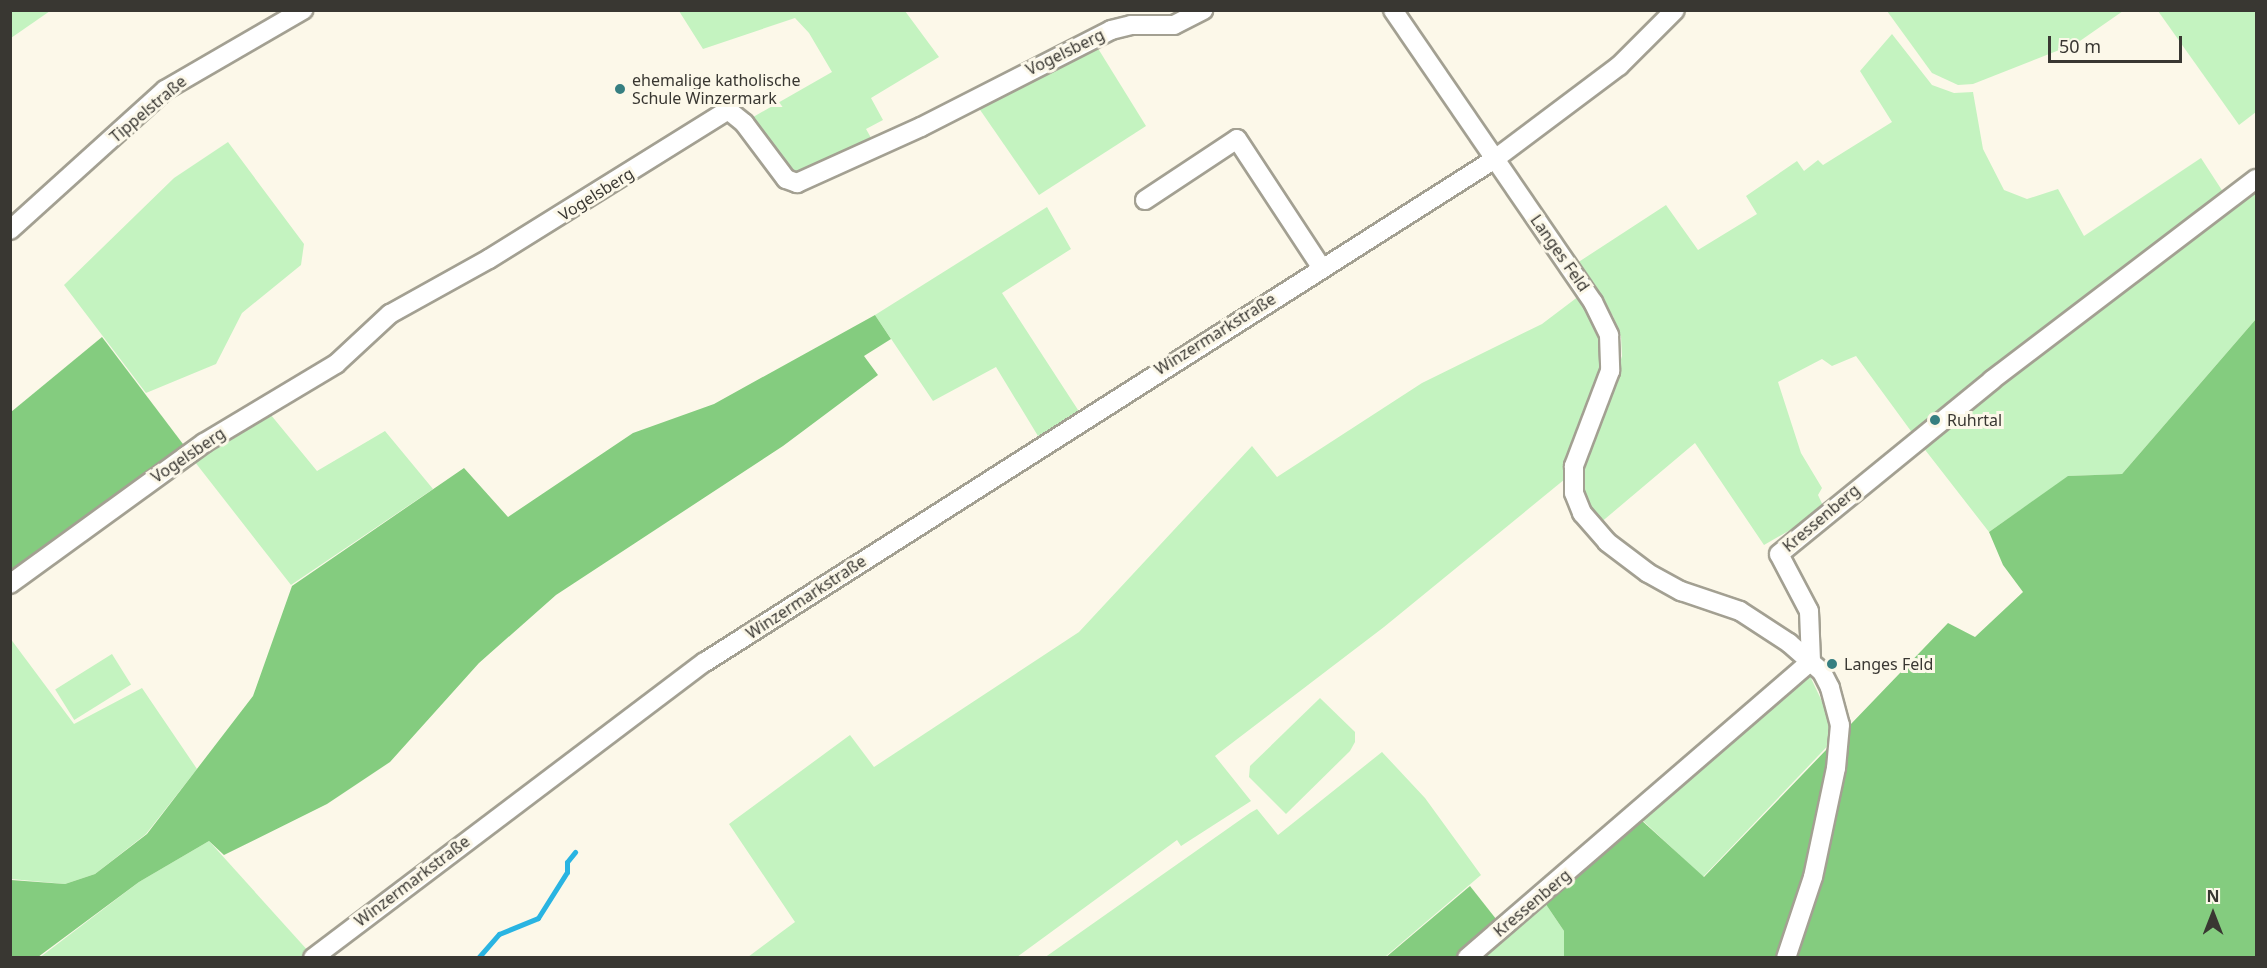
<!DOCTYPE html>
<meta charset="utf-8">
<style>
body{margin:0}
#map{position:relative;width:2267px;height:968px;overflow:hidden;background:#fcf8e9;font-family:"Noto Sans",sans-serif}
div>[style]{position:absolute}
.green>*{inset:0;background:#c4f3c0;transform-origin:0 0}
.forest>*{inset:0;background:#84cc7f}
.stream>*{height:5px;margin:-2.5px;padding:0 2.5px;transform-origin:2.5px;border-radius:2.5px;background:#29b4e2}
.roads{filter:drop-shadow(2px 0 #a3a092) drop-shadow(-2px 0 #a3a092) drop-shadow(0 2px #a3a092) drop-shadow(0 -2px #a3a092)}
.minor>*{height:18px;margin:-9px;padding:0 9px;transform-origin:9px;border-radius:9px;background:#fff}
.dots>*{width:16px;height:16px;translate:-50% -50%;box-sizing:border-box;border:3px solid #fcf8e9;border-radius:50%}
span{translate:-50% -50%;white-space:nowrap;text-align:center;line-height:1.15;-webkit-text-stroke:6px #fcf8e9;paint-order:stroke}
.street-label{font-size:16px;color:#393732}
.poi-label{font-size:16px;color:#393732}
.left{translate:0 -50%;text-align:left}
.frame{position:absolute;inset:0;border:12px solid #393732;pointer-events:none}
.north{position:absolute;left:2183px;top:884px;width:60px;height:60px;-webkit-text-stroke:4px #fcf8e9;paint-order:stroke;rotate:0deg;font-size:16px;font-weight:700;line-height:24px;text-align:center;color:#393732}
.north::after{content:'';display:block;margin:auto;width:21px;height:27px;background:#393732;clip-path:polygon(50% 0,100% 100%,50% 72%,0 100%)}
.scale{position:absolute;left:2048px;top:36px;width:134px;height:27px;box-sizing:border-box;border:3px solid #393732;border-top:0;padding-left:8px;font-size:18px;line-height:21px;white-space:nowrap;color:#393732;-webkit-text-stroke:4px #fcf8e9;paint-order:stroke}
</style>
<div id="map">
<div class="green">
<i style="clip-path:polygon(11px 10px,50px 10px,50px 11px,11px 38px)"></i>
<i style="clip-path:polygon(679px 11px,905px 11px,939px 57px,871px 98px,883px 120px,866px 129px,874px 143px,809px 174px,794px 174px,784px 168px,748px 120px,832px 72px,809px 33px,795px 18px,703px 49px)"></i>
<i style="clip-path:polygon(1887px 11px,2123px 11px,2077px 43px,1973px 84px,1958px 85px,1932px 73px)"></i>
<i style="clip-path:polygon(2158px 11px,2256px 11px,2256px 112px,2239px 125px)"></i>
<i style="clip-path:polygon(1892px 34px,1932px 85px,1954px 93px,1973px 92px,1983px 149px,2004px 190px,2027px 199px,2058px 189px,2084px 236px,2201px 158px,2227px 198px,1916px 438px,1856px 356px,1832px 366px,1822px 359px,1778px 382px,1801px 453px,1822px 488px,1818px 495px,1825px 510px,1764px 545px,1695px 443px,1599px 524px,1584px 500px,1584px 455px,1616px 375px,1622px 356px,1621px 337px,1613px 316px,1577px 263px,1666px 205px,1698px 250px,1757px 214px,1746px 196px,1797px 161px,1804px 171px,1818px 160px,1823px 165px,1892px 122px,1860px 71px)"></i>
<i style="clip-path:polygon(1094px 42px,1146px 126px,1039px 195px,976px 104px)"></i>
<i style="clip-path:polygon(228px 142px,304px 244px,301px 265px,242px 313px,216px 364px,146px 393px,64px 285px,174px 178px)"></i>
<i style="clip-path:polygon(2256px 183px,2256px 319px,2122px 474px,2069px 476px,1989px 532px,1919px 442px)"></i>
<i style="clip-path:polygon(1047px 207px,1071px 249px,1002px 293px,1080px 413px,1038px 436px,996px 367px,933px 401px,875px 315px)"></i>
<i style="clip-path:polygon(1579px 296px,1600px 334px,1604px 354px,1601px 373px,1574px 437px,1565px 479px,1384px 627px,1215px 756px,1251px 801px,1181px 846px,1177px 840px,1017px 957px,748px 957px,795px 922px,729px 824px,850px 735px,874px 767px,1079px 632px,1252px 446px,1277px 477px,1422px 383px,1542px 324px)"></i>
<i style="clip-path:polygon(266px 409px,317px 471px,385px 431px,433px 489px,291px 585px,191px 457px)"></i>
<i style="clip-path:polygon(10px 638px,74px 724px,142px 688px,197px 769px,146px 834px,95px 874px,65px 884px,11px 879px)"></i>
<i style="left:112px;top:654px;width:36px;height:67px;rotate:58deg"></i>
<i style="clip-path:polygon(1808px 672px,1838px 735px,1703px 877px,1641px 819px)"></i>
<i style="clip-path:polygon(1320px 698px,1355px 732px,1355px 742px,1350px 751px,1286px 814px,1249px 777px,1250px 766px)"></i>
<i style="clip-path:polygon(1382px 752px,1425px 798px,1481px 875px,1385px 957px,1044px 958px,1250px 813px,1257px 809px,1278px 835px)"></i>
<i style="clip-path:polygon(209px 841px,310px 953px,305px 958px,39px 958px,139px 882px)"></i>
<i style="clip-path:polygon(1543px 900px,1564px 931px,1564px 957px,1474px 958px)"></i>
</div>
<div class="forest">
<i style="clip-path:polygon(875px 315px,891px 339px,864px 356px,878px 375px,783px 446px,556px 595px,479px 663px,390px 762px,327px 804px,224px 855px,209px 841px,139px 882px,38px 957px,11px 957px,11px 880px,65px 884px,95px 874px,147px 834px,253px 696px,292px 586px,464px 468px,508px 517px,633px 433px,714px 404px)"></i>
<i style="clip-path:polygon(2256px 319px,2256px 957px,1564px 957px,1564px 931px,1543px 900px,1640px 819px,1704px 877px,1948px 623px,1975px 637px,2023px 592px,2003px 565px,1989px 532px,2068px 476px,2122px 474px)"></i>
<i style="clip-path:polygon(102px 337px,186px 448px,11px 586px,11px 412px)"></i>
<i style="clip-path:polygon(1470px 886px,1500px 924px,1461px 957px,1385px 958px)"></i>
</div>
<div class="stream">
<i style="left:478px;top:958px;width:32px;rotate:-49deg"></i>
<i style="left:499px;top:934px;width:42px;rotate:-22.3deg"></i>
<i style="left:538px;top:918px;width:54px;rotate:-57.8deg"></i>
<i style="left:567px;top:872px;width:10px;rotate:-90deg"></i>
<i style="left:567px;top:862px;width:13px;rotate:-51deg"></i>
</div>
<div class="roads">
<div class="minor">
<i style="left:1393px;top:10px;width:354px;rotate:55.6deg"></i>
<i style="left:1593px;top:302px;width:37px;rotate:64deg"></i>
<i style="left:1609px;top:335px;width:36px;rotate:88deg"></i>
<i style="left:1610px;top:371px;width:102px;rotate:110.8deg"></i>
<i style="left:1574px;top:466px;width:27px;rotate:90deg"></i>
<i style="left:1574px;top:493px;width:22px;rotate:68deg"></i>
<i style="left:1582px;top:513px;width:38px;rotate:49deg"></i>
<i style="left:1607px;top:542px;width:51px;rotate:37.1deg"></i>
<i style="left:1648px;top:573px;width:38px;rotate:29deg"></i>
<i style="left:1681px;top:591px;width:62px;rotate:18.7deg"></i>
<i style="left:1740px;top:611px;width:59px;rotate:33.1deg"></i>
<i style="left:1789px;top:643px;width:44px;rotate:41.3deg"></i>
<i style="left:1822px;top:672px;width:18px;rotate:63deg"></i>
<i style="left:1830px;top:688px;width:38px;rotate:75deg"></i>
<i style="left:1840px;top:725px;width:43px;rotate:95.3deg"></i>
<i style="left:1836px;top:768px;width:111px;rotate:101.9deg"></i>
<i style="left:1813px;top:877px;width:85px;rotate:108.4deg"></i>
<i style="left:1145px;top:200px;width:110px;rotate:-33.5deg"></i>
<i style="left:1237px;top:139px;width:153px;rotate:56.7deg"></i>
<i style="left:10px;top:230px;width:209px;rotate:-42.1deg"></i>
<i style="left:165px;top:90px;width:160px;rotate:-30.1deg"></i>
<i style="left:10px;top:584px;width:240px;rotate:-36deg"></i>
<i style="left:204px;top:443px;width:154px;rotate:-30.9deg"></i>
<i style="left:336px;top:364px;width:74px;rotate:-42.8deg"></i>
<i style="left:390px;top:314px;width:113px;rotate:-29.1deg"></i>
<i style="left:489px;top:259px;width:282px;rotate:-31.9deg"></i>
<i style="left:728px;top:110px;width:21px;rotate:39deg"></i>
<i style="left:744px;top:123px;width:70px;rotate:53.1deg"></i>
<i style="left:786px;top:179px;width:12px;rotate:20deg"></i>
<i style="left:797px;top:183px;width:136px;rotate:-24.3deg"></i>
<i style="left:921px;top:127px;width:213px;rotate:-27deg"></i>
<i style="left:1111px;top:30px;width:21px;rotate:-14deg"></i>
<i style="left:1131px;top:25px;width:43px"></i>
<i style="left:1174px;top:25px;width:33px;rotate:-27deg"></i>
<i style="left:313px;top:958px;width:491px;rotate:-37.1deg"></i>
<i style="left:705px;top:662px;width:937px;rotate:-32.49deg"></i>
<i style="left:1495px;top:159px;width:155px;rotate:-36.9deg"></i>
<i style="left:1619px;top:66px;width:79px;rotate:-45deg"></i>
<i style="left:1467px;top:958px;width:454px;rotate:-40.8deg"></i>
<i style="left:1811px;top:661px;width:50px;rotate:-92.3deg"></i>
<i style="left:1809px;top:611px;width:64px;rotate:-117.8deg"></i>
<i style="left:1779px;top:554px;width:275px;rotate:-39.2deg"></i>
<i style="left:1992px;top:380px;width:332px;rotate:-37.3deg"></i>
</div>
</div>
<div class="dots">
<i style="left:620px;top:89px;background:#367f81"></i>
<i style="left:1935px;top:420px;background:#367f81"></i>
<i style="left:1832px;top:664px;background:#367f81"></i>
</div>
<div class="street-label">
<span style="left:1065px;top:52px;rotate:-26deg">Vogelsberg</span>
<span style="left:148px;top:109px;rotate:-40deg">Tippelstraße</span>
<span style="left:596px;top:194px;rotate:-32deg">Vogelsberg</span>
<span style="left:1560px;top:253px;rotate:55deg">Langes Feld</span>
<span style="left:1215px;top:334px;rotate:-32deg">Winzermarkstraße</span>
<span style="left:188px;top:455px;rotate:-34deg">Vogelsberg</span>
<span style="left:1821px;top:518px;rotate:-40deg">Kressenberg</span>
<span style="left:806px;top:597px;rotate:-33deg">Winzermarkstraße</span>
<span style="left:412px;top:881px;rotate:-37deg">Winzermarkstraße</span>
<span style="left:1532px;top:903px;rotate:-40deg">Kressenberg</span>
</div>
<div class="poi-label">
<span class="left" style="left:632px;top:89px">ehemalige katholische<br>Schule Winzermark</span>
<span class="left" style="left:1947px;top:420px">Ruhrtal</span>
<span class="left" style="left:1844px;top:664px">Langes Feld</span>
</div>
<div class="frame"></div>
<div class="north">N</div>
<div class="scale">50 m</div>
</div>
